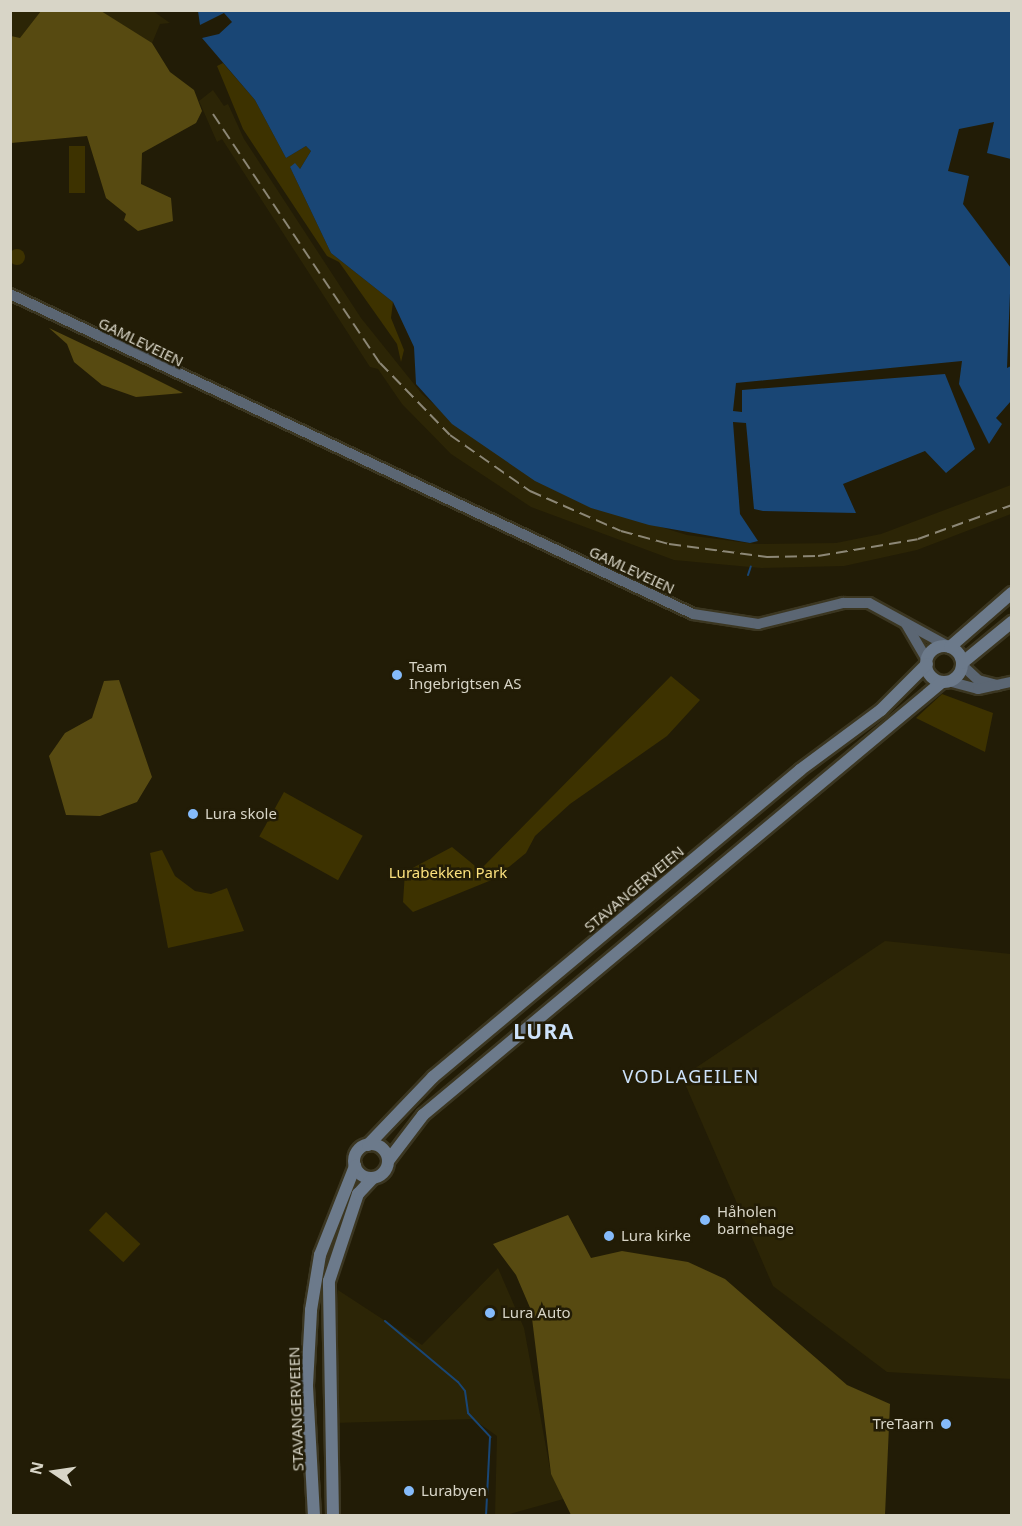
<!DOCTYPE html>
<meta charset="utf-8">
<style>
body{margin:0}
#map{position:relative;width:1022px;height:1526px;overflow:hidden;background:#221c06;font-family:"Noto Sans",sans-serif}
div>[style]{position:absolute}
.built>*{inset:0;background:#2c2506}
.green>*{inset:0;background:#3d3200;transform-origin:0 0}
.round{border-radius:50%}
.forest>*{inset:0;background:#574a11}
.water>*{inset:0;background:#194675}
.stream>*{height:2px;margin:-1px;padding:0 1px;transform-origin:1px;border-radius:1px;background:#194675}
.roads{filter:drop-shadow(2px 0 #3b3621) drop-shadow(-2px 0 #3b3621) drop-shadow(0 2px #3b3621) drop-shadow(0 -2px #3b3621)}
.secondary>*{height:10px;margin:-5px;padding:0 5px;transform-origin:5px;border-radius:5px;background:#5b6673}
.primary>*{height:12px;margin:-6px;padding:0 6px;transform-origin:6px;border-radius:6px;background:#6c7a8b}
.primary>.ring{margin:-6px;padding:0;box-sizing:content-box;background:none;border:12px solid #6c7a8b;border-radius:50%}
.rail>*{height:2px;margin-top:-1px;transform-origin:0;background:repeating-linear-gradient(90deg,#8c8776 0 12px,transparent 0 18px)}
.dots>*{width:16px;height:16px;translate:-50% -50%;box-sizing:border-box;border:3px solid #221c06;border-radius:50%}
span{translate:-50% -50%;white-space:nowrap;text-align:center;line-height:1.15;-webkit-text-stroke:5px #221c06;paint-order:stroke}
.street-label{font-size:15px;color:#d8d5c7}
.poi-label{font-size:15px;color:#d8d5c7}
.left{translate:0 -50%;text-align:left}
.right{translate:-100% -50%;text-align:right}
.park-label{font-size:15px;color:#fbe17d}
.quarter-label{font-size:18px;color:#cee3fb;letter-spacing:1.5px}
.district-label{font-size:21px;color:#cee3fb;font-weight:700;letter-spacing:1.5px}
.frame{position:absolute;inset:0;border:12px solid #d8d5c7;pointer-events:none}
.north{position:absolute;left:24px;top:1442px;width:60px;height:60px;-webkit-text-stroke:4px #221c06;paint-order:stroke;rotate:283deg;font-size:16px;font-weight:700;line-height:24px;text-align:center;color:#d8d5c7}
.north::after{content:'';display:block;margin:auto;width:21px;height:27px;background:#d8d5c7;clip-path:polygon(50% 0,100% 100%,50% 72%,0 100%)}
</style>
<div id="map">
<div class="built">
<i style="clip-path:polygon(11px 11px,153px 11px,170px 23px,160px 24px,148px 53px,11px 95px)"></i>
<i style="clip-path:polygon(213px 90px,224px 106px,228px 104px,244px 139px,361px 318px,422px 394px,459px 426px,592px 506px,687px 535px,755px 544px,836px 543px,881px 534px,1011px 485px,1011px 514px,917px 550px,844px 566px,761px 568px,674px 560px,531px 507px,451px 454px,402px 404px,378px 369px,370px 367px,222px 139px,217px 142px,199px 101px)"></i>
<i style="clip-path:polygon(885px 941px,1011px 954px,1011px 1379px,887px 1372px,773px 1286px,682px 1077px)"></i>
<i style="clip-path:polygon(498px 1268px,524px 1328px,551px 1474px,567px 1498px,506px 1515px,495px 1515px,497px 1436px,473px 1419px,333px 1423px,338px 1290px,422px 1345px)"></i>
</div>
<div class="green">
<i style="clip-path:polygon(223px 63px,255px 100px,286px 158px,306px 146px,311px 151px,300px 169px,290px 167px,331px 253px,393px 302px,391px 318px,404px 350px,401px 362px,397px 344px,339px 262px,327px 256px,243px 129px,217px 66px)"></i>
<i style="left:69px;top:146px;width:16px;height:47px"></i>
<i class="round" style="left:9px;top:249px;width:16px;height:16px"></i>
<i style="clip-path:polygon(671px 676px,700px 700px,667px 736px,570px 804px,535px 836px,526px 853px,494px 879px,413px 912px,403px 902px,405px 872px,452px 847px,480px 870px)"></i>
<i style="clip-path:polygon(942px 694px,993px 713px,985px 752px,916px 718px)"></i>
<i style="left:284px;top:792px;width:90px;height:51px;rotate:29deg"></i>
<i style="clip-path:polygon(162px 850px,175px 876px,195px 891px,211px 894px,227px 888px,244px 931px,168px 948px,150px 853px)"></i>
<i style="left:106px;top:1212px;width:47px;height:25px;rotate:43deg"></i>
</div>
<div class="forest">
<i style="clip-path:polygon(41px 11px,101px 11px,152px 43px,170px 72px,194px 90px,202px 111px,196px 123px,142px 153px,141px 184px,171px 198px,173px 221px,138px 231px,124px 220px,126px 214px,106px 198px,87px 136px,11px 143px,11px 36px,20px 38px)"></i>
<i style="clip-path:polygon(49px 328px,127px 365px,183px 393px,136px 397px,102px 385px,74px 362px,67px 344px)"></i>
<i style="clip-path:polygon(119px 680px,152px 777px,137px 802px,100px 816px,66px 815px,49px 756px,65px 733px,92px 718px,104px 681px)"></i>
<i style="clip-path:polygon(568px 1215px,591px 1258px,622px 1251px,688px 1262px,725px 1279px,847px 1385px,890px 1404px,885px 1515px,571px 1515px,551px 1474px,531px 1310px,516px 1275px,493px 1244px)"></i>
</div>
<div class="water">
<i style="clip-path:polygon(198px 11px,1011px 11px,1011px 159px,987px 153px,994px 122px,959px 129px,948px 171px,969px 176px,963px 204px,1011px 268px,1007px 368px,1011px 366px,1011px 401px,996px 418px,1002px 424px,989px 444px,959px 384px,962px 361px,736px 383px,733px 411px,742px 412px,742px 390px,945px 374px,975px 449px,946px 473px,925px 451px,843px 484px,856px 513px,763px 511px,754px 509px,746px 423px,733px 422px,740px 514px,758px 541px,750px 543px,649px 525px,591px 508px,535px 481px,452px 424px,416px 384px,414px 347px,393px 302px,331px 253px,290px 167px,295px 163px,300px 169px,311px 151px,306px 146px,286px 158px,255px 100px,202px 38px,219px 34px,232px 22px,224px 13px,200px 25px)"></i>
</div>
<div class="stream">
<i style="left:748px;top:575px;width:9px;rotate:-72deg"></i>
<i style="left:385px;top:1321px;width:95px;rotate:39.9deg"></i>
<i style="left:458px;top:1382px;width:11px;rotate:52deg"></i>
<i style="left:465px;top:1391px;width:22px;rotate:82deg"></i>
<i style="left:468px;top:1413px;width:33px;rotate:47deg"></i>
<i style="left:490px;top:1437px;width:79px;rotate:92.9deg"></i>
</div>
<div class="roads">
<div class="secondary">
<i style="left:10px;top:294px;width:754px;rotate:25.1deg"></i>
<i style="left:693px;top:614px;width:66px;rotate:8.7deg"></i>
<i style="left:758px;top:624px;width:88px;rotate:-13.9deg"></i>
<i style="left:843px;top:603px;width:26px"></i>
<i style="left:869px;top:603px;width:90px;rotate:28.6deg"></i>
<i style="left:906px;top:624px;width:42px;rotate:59.7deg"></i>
<i style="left:962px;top:665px;width:22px;rotate:43deg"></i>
<i style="left:978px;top:680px;width:20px;rotate:15deg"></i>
<i style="left:948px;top:681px;width:31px;rotate:15deg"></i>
<i style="left:978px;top:689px;width:35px;rotate:-12deg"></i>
</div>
<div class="primary">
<i class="ring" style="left:926px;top:646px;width:24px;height:24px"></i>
<i style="left:950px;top:647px;width:82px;rotate:-41.1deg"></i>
<i style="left:962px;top:663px;width:65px;rotate:-39.4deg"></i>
<i class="ring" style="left:354px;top:1144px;width:22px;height:22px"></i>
<i style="left:368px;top:1145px;width:94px;rotate:-46.3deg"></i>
<i style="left:433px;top:1077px;width:478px;rotate:-39.9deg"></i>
<i style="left:800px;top:770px;width:101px;rotate:-36.5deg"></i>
<i style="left:881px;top:710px;width:65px;rotate:-45deg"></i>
<i style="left:388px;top:1161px;width:58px;rotate:-52.7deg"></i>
<i style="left:423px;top:1115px;width:676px;rotate:-39.84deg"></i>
<i style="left:314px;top:1516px;width:131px;rotate:-93.1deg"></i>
<i style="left:307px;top:1385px;width:75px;rotate:-86.9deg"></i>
<i style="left:311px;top:1310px;width:56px;rotate:-80.7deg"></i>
<i style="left:320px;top:1255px;width:96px;rotate:-68.5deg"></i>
<i style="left:333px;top:1516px;width:235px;rotate:-91deg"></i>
<i style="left:329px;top:1281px;width:92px;rotate:-71.6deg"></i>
<i style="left:358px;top:1194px;width:22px;rotate:-47deg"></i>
</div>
</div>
<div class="rail">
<i style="left:213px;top:114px;width:300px;rotate:56.2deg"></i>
<i style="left:380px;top:363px;width:100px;rotate:45.8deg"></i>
<i style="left:450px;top:435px;width:98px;rotate:35deg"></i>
<i style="left:530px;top:491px;width:99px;rotate:23.7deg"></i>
<i style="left:621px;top:531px;width:50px;rotate:15.2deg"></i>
<i style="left:669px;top:544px;width:99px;rotate:7.6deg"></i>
<i style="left:767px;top:557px;width:51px;rotate:-1.1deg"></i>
<i style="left:818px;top:556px;width:101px;rotate:-9.6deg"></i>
<i style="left:918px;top:539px;width:100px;rotate:-19.9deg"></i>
</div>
<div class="dots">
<i style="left:397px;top:675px;background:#85bbfb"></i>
<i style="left:193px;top:814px;background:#85bbfb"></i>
<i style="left:705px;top:1220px;background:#85bbfb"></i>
<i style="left:609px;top:1236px;background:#85bbfb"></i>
<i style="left:490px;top:1313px;background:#85bbfb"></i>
<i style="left:946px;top:1424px;background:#85bbfb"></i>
<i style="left:409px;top:1491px;background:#85bbfb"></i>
</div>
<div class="street-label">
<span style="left:141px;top:342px;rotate:26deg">GAMLEVEIEN</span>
<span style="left:632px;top:570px;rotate:25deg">GAMLEVEIEN</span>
<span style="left:634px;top:889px;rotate:-40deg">STAVANGERVEIEN</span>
<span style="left:296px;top:1409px;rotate:-92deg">STAVANGERVEIEN</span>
</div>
<div class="poi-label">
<span class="left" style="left:409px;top:675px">Team<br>Ingebrigtsen AS</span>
<span class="left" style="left:205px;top:814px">Lura skole</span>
<span class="left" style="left:717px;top:1220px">Håholen<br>barnehage</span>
<span class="left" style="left:621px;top:1236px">Lura kirke</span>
<span class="left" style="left:502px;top:1313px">Lura Auto</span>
<span class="right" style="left:934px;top:1424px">TreTaarn</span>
<span class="left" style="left:421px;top:1491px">Lurabyen</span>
</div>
<div class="park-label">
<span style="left:448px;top:873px">Lurabekken Park</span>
</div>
<div class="quarter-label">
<span style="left:691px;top:1076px">VODLAGEILEN</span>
</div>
<div class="district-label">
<span style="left:544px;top:1031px">LURA</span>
</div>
<div class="frame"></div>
<div class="north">N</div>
</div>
